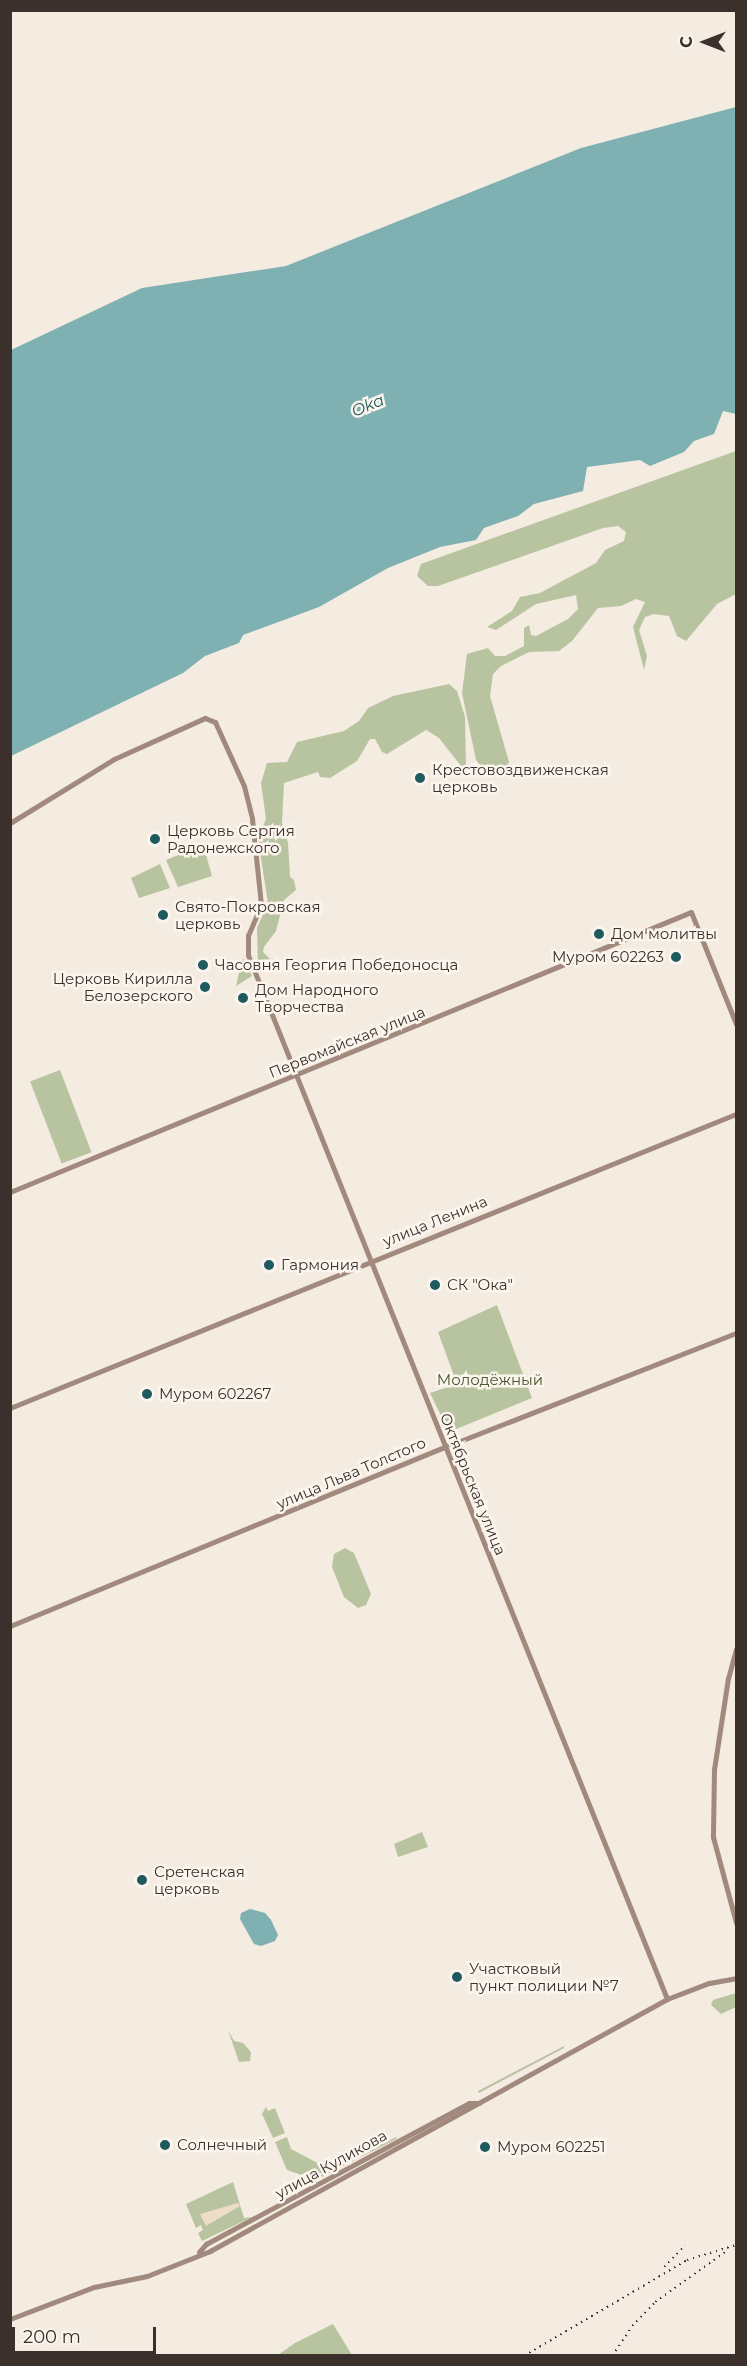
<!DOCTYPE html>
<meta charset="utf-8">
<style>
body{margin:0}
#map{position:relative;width:747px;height:2366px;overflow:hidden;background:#f4ebe1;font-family:Montserrat,sans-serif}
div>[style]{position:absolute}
.green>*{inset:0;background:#b8c4a0;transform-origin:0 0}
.plaza>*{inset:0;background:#ecdcc8}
.water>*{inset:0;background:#7fb0b2}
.secondary>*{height:5px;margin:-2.5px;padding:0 2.5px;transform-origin:2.5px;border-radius:2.5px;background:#a18a7d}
.rail>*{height:1.5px;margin-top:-0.75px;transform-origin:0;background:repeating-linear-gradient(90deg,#3b302b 0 1.5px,transparent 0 6px)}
.dots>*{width:16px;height:16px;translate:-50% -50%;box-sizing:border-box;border:3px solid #fbf5ee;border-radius:50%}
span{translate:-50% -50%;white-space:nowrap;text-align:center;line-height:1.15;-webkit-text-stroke:5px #fbf5ee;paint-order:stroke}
.poi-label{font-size:15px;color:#3b302b}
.left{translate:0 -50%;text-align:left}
.right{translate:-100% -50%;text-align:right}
.street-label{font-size:15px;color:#3b302b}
.park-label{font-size:15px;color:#4a5a2e}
.water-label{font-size:16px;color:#1f5a5e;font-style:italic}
.frame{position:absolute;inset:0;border:12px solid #3b302b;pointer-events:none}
.north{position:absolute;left:675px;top:12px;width:60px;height:60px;-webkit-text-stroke:4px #fbf5ee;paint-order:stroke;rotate:270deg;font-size:16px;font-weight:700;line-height:24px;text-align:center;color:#3b302b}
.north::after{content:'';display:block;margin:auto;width:21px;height:27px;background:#3b302b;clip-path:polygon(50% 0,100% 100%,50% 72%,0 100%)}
.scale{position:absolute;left:12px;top:2327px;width:144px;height:27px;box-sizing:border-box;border:3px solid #3b302b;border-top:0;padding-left:8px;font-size:18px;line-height:21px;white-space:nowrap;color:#3b302b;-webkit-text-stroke:4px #fbf5ee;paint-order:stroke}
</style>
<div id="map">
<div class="green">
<i style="clip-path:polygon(736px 451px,736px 594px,717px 604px,686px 641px,677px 636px,669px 616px,654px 614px,645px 617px,639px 630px,647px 656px,644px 670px,633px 627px,645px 602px,636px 599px,621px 606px,598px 608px,572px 641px,559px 651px,529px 652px,501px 666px,493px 674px,490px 696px,509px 762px,505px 771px,495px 775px,485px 772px,476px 760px,462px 693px,467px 654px,488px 648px,495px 656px,505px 656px,524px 646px,524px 628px,529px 625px,531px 635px,536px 636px,568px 619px,578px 609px,576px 595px,536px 604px,496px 630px,487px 627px,512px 611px,520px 597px,540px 593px,596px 563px,605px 550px,624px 541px,626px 532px,618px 526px,603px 528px,438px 586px,428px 586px,417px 576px,421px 564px)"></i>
<i style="clip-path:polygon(449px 684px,457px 691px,465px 717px,466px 766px,461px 766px,439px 738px,426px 730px,387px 754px,382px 752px,375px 739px,370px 739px,357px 761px,330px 778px,320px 777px,318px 772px,284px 783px,282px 823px,288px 843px,290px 877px,294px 880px,296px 890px,284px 900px,276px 931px,264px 947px,263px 952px,270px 959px,258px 965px,257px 928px,268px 903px,258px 839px,266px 819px,261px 783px,267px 763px,287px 762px,297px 742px,344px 731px,359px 721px,368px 708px,393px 696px)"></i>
<i style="clip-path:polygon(198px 847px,204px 848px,212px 876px,178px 887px,166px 860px)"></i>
<i style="clip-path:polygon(160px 864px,170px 888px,139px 898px,131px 878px)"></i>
<i style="clip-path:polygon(244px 959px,252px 976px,236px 986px,242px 960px)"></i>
<i style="left:60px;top:1070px;width:88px;height:32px;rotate:69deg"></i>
<i style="clip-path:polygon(497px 1305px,532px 1398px,449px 1432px,430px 1393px,457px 1384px,438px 1332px)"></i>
<i style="clip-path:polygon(345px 1548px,354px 1553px,371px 1594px,366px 1605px,358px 1608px,344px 1597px,332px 1567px,334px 1554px)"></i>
<i style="clip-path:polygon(422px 1832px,428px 1847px,398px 1857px,394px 1844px)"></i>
<i style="clip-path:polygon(736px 1993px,736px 2007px,721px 2014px,711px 2005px,713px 2000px)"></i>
<i style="clip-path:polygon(228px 2030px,234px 2041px,243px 2043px,251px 2052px,250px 2061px,239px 2062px)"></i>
<i style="clip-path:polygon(564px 2046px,564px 2048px,479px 2093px,478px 2091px)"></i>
<i style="clip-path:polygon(266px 2107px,268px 2111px,275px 2108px,285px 2133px,273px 2138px,262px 2114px)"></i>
<i style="clip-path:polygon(287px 2137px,291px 2149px,329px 2169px,311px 2178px,287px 2170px,275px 2142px)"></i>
<i style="left:396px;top:2137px;width:2px;height:118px;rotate:63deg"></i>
<i style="clip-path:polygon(233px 2182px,244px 2218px,252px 2217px,202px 2241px,198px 2233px,203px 2230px,201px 2225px,196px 2228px,186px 2204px)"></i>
<i style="clip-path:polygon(333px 2324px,352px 2355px,278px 2355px,295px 2343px)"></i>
</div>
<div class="plaza">
<i style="clip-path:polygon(238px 2203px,240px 2206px,206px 2226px,200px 2214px)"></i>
</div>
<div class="water">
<i style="clip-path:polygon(736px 107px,736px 414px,723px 411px,714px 434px,694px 441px,684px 452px,650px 466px,640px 460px,587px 467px,583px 491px,534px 504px,518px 516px,484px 528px,476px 540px,440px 547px,388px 568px,319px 607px,243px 635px,239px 643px,205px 656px,183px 673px,11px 756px,11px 350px,142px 288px,286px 266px,581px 148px)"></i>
<i style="clip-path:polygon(250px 1909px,265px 1913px,271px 1920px,278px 1935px,275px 1941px,261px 1946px,254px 1944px,240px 1919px,241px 1913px)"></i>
</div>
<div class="secondary">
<i style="left:10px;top:823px;width:122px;rotate:-31.6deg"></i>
<i style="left:114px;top:759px;width:100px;rotate:-24.3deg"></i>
<i style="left:205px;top:718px;width:11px;rotate:22deg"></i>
<i style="left:215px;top:722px;width:70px;rotate:65.6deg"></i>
<i style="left:244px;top:786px;width:34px;rotate:76deg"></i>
<i style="left:252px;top:819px;width:86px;rotate:84deg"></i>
<i style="left:261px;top:905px;width:33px;rotate:113deg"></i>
<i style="left:248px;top:935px;width:20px;rotate:90deg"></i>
<i style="left:248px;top:955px;width:1125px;rotate:68.13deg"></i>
<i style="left:10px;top:1192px;width:736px;rotate:-22.35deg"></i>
<i style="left:691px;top:912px;width:121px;rotate:68.1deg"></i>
<i style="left:10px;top:1408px;width:783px;rotate:-22.05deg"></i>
<i style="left:10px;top:1626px;width:476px;rotate:-22.4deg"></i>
<i style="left:450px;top:1445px;width:307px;rotate:-21.4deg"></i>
<i style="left:736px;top:1649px;width:30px;rotate:105deg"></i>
<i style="left:728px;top:1678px;width:93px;rotate:98.7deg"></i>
<i style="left:714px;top:1770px;width:67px;rotate:90.9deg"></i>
<i style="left:713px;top:1837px;width:89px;rotate:75deg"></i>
<i style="left:199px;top:2252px;width:11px;rotate:-49deg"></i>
<i style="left:206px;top:2244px;width:298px;rotate:-28.2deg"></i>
<i style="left:469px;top:2103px;width:10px"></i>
<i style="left:10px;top:2319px;width:90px;rotate:-20.9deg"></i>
<i style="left:94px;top:2287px;width:54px;rotate:-11.7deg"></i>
<i style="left:147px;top:2276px;width:68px;rotate:-21.6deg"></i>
<i style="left:210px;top:2251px;width:522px;rotate:-28.87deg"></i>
<i style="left:667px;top:1999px;width:45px;rotate:-20.9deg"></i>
<i style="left:709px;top:1983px;width:27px;rotate:-10deg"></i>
</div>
<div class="rail">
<i style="left:664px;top:2267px;width:30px;rotate:-46deg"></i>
<i style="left:524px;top:2356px;width:189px;rotate:-30.5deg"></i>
<i style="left:687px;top:2260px;width:51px;rotate:-17deg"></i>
<i style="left:612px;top:2356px;width:36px;rotate:-56deg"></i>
<i style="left:632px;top:2326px;width:33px;rotate:-46deg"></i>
<i style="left:655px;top:2302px;width:86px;rotate:-35.5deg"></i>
</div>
<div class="dots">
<i style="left:420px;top:778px;background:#1f5a5e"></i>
<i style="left:155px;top:839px;background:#1f5a5e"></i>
<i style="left:163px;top:915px;background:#1f5a5e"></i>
<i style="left:599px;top:934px;background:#1f5a5e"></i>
<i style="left:676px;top:957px;background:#1f5a5e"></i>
<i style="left:203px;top:965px;background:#1f5a5e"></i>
<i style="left:205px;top:987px;background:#1f5a5e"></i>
<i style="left:243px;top:998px;background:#1f5a5e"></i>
<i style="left:269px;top:1265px;background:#1f5a5e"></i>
<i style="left:435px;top:1285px;background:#1f5a5e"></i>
<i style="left:147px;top:1394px;background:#1f5a5e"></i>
<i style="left:142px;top:1880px;background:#1f5a5e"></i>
<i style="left:457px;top:1977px;background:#1f5a5e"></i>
<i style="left:165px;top:2145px;background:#1f5a5e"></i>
<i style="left:485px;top:2147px;background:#1f5a5e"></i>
</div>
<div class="poi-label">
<span class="left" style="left:432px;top:778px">Крестовоздвиженская<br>церковь</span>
<span class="left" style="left:167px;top:839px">Церковь Сергия<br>Радонежского</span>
<span class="left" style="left:175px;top:915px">Свято-Покровская<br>церковь</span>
<span class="left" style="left:611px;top:934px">Дом молитвы</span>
<span class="right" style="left:664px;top:957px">Муром 602263</span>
<span class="left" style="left:215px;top:965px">Часовня Георгия Победоносца</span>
<span class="right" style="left:193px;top:987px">Церковь Кирилла<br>Белозерского</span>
<span class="left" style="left:255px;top:998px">Дом Народного<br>Творчества</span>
<span class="left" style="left:281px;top:1265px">Гармония</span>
<span class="left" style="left:447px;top:1285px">СК "Ока"</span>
<span class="left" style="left:159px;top:1394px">Муром 602267</span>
<span class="left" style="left:154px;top:1880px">Сретенская<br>церковь</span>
<span class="left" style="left:469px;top:1977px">Участковый<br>пункт полиции №7</span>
<span class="left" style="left:177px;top:2145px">Солнечный</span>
<span class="left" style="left:497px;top:2147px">Муром 602251</span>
</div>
<div class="street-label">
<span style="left:347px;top:1042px;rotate:-22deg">Первомайская улица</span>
<span style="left:435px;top:1221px;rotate:-22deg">улица Ленина</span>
<span style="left:351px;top:1473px;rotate:-23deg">улица Льва Толстого</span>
<span style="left:473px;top:1484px;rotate:68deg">Октябрьская улица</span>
<span style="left:331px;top:2164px;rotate:-29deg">улица Куликова</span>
</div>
<div class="park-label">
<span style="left:490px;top:1380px">Молодёжный</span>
</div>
<div class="water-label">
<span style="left:368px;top:406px;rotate:-23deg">Oka</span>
</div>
<div class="frame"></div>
<div class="north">С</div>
<div class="scale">200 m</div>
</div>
